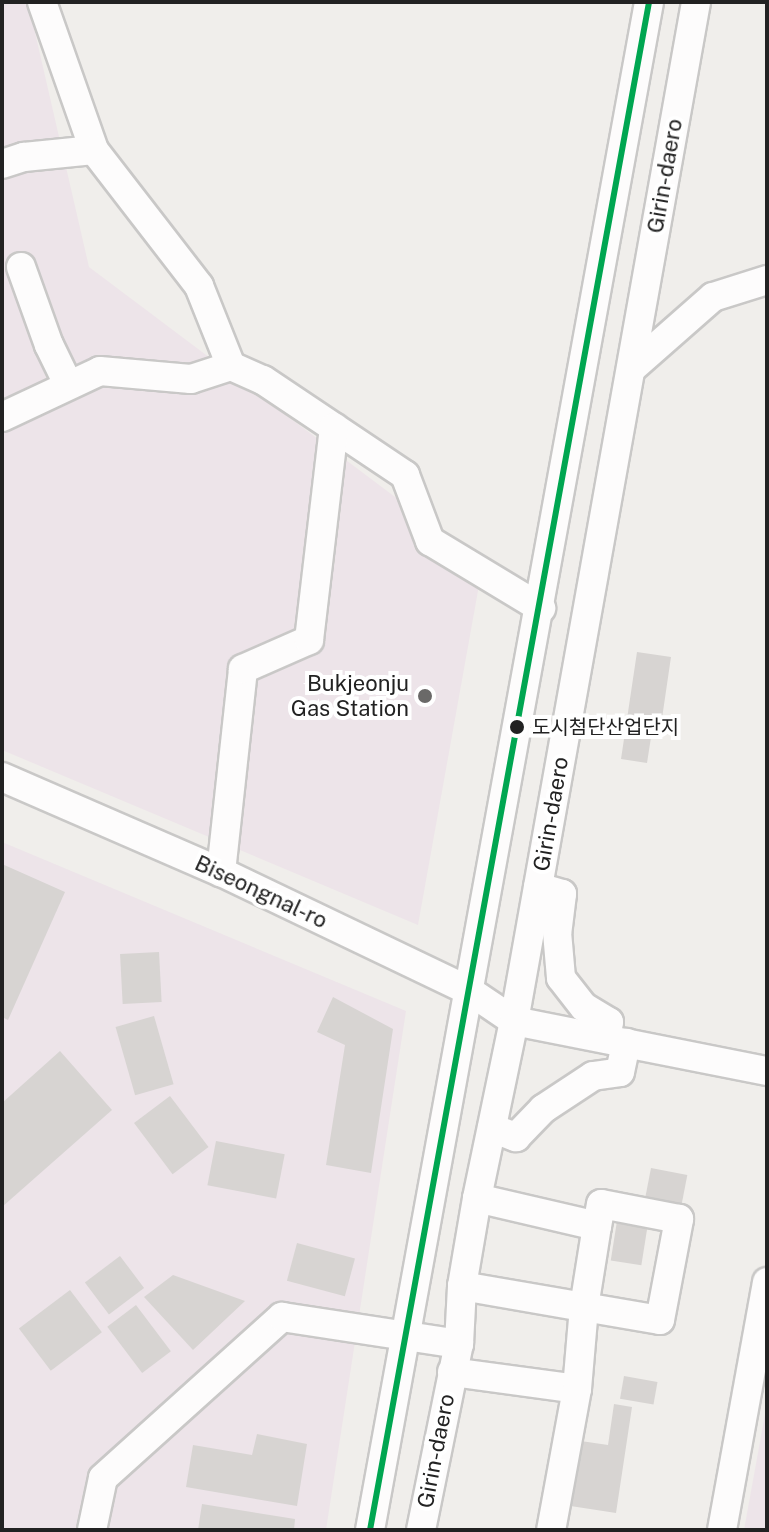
<!DOCTYPE html>
<meta charset="utf-8">
<style>
body{margin:0}
#map{position:relative;width:769px;height:1532px;overflow:hidden;background:#f0eeeb;font-family:"Public Sans","Noto Sans KR",sans-serif}
div>[style]{position:absolute}
.industrial>*{inset:0;background:#ede4e9}
.building>*{inset:0;background:#d7d4d2;transform-origin:0 0}
.roads{filter:drop-shadow(2px 0 #c9c8c7) drop-shadow(-2px 0 #c9c8c7) drop-shadow(0 2px #c9c8c7) drop-shadow(0 -2px #c9c8c7)}
.minor>*{height:28px;margin:-14px;padding:0 14px;transform-origin:14px;border-radius:14px;background:#fdfcfc}
.bus-1>*{height:6px;margin:-3px;padding:0 3px;transform-origin:3px;border-radius:3px;background:#00a651}
.dots>*{width:22px;height:22px;translate:-50% -50%;box-sizing:border-box;border:4px solid #fff;border-radius:50%}
span{translate:-50% -50%;white-space:nowrap;text-align:center;line-height:1.15;-webkit-text-stroke:8px #fff;paint-order:stroke}
.bus-label{font-size:20px;color:#222}
.left{translate:0 -50%;text-align:left}
.street-label{font-size:22px;color:#222}
.poi-label{font-size:22px;color:#222}
.right{translate:-100% -50%;text-align:right}
.frame{position:absolute;inset:0;border:4px solid #222;pointer-events:none}
</style>
<div id="map">
<div class="industrial">
<i style="clip-path:polygon(2px 2px,28px 2px,89px 267px,483px 563px,418px 925px,2px 750px)"></i>
<i style="clip-path:polygon(2px 842px,406px 1011px,326px 1530px,2px 1530px)"></i>
<i style="clip-path:polygon(767px 1403px,767px 1530px,744px 1530px)"></i>
</div>
<div class="building">
<i style="clip-path:polygon(637px 652px,671px 657px,660px 732px,652px 731px,647px 763px,621px 759px)"></i>
<i style="clip-path:polygon(2px 864px,65px 892px,8px 1020px,2px 1017px)"></i>
<i style="left:159px;top:952px;width:50px;height:39px;rotate:87deg"></i>
<i style="clip-path:polygon(333px 997px,393px 1029px,371px 1173px,326px 1165px,345px 1045px,317px 1032px)"></i>
<i style="left:154px;top:1016px;width:71px;height:40px;rotate:74deg"></i>
<i style="clip-path:polygon(60px 1051px,112px 1110px,2px 1207px,2px 1103px)"></i>
<i style="left:170px;top:1096px;width:64px;height:45px;rotate:53deg"></i>
<i style="left:216px;top:1141px;width:70px;height:45px;rotate:11deg"></i>
<i style="left:651px;top:1168px;width:37px;height:32px;rotate:11deg"></i>
<i style="left:617px;top:1221px;width:31px;height:40px;rotate:9deg"></i>
<i style="left:297px;top:1243px;width:60px;height:39px;rotate:15deg"></i>
<i style="left:120px;top:1256px;width:40px;height:44px;rotate:53deg"></i>
<i style="clip-path:polygon(173px 1275px,245px 1301px,193px 1350px,144px 1297px)"></i>
<i style="left:70px;top:1290px;width:53px;height:64px;rotate:53deg"></i>
<i style="left:136px;top:1305px;width:58px;height:36px;rotate:53deg"></i>
<i style="left:624px;top:1376px;width:34px;height:23px;rotate:10deg"></i>
<i style="clip-path:polygon(614px 1404px,632px 1407px,616px 1513px,564px 1505px,574px 1440px,608px 1445px)"></i>
<i style="clip-path:polygon(257px 1434px,307px 1444px,297px 1506px,186px 1487px,193px 1445px,252px 1455px)"></i>
<i style="clip-path:polygon(202px 1504px,295px 1519px,294px 1530px,198px 1530px)"></i>
</div>
<div class="roads">
<div class="minor">
<i style="left:42px;top:2px;width:157px;rotate:70.6deg"></i>
<i style="left:94px;top:150px;width:172px;rotate:52.3deg"></i>
<i style="left:199px;top:286px;width:86px;rotate:68.2deg"></i>
<i style="left:231px;top:366px;width:35px;rotate:24deg"></i>
<i style="left:263px;top:380px;width:171px;rotate:33.8deg"></i>
<i style="left:405px;top:475px;width:71px;rotate:69.3deg"></i>
<i style="left:430px;top:541px;width:130px;rotate:31.1deg"></i>
<i style="left:2px;top:164px;width:23px;rotate:-18deg"></i>
<i style="left:24px;top:157px;width:70px;rotate:-5.7deg"></i>
<i style="left:21px;top:267px;width:83px;rotate:70.3deg"></i>
<i style="left:49px;top:345px;width:43px;rotate:64deg"></i>
<i style="left:631px;top:369px;width:109px;rotate:-41.3deg"></i>
<i style="left:713px;top:297px;width:57px;rotate:-17.5deg"></i>
<i style="left:2px;top:417px;width:108px;rotate:-25.1deg"></i>
<i style="left:100px;top:371px;width:91px;rotate:5deg"></i>
<i style="left:191px;top:379px;width:42px;rotate:-18deg"></i>
<i style="left:2px;top:777px;width:239px;rotate:23.5deg"></i>
<i style="left:221px;top:872px;width:277px;rotate:25.6deg"></i>
<i style="left:471px;top:992px;width:52px;rotate:34deg"></i>
<i style="left:514px;top:1021px;width:258px;rotate:11.2deg"></i>
<i style="left:221px;top:872px;width:204px;rotate:-83.8deg"></i>
<i style="left:243px;top:669px;width:72px;rotate:-23.7deg"></i>
<i style="left:309px;top:640px;width:214px;rotate:-83.3deg"></i>
<i style="left:538px;top:887px;width:25px;rotate:16deg"></i>
<i style="left:562px;top:894px;width:38px;rotate:97deg"></i>
<i style="left:557px;top:932px;width:46px;rotate:85deg"></i>
<i style="left:561px;top:978px;width:37px;rotate:52deg"></i>
<i style="left:584px;top:1007px;width:29px;rotate:31deg"></i>
<i style="left:609px;top:1022px;width:17px;rotate:100deg"></i>
<i style="left:492px;top:1128px;width:26px;rotate:21deg"></i>
<i style="left:516px;top:1137px;width:39px;rotate:-46deg"></i>
<i style="left:543px;top:1109px;width:60px;rotate:-33.4deg"></i>
<i style="left:593px;top:1076px;width:27px;rotate:-8deg"></i>
<i style="left:620px;top:1072px;width:30px;rotate:-78deg"></i>
<i style="left:462px;top:1286px;width:124px;rotate:9.8deg"></i>
<i style="left:584px;top:1307px;width:82px;rotate:-80.9deg"></i>
<i style="left:597px;top:1226px;width:123px;rotate:-166.9deg"></i>
<i style="left:452px;top:1372px;width:126px;rotate:7.7deg"></i>
<i style="left:577px;top:1389px;width:143px;rotate:100.4deg"></i>
<i style="left:577px;top:1389px;width:82px;rotate:-85.1deg"></i>
<i style="left:584px;top:1307px;width:77px;rotate:9.7deg"></i>
<i style="left:660px;top:1320px;width:103px;rotate:-79.3deg"></i>
<i style="left:679px;top:1219px;width:79px;rotate:-169.1deg"></i>
<i style="left:601px;top:1204px;width:22px;rotate:100deg"></i>
<i style="left:92px;top:1530px;width:53px;rotate:-78.1deg"></i>
<i style="left:103px;top:1478px;width:241px;rotate:-42deg"></i>
<i style="left:282px;top:1317px;width:179px;rotate:8.7deg"></i>
<i style="left:370px;top:1530px;width:1553px;rotate:-79.65deg"></i>
<i style="left:421px;top:1530px;width:190px;rotate:-78.5deg"></i>
<i style="left:459px;top:1344px;width:58px;rotate:-87deg"></i>
<i style="left:462px;top:1286px;width:89px;rotate:-80.3deg"></i>
<i style="left:477px;top:1198px;width:181px;rotate:-78.2deg"></i>
<i style="left:514px;top:1021px;width:1035px;rotate:-79.87deg"></i>
<i style="left:722px;top:1530px;width:252px;rotate:-79.7deg"></i>
</div>
</div>
<div class="bus-1">
<i style="left:370px;top:1530px;width:1553px;rotate:-79.65deg"></i>
</div>
<div class="dots">
<i style="left:425px;top:696px;background:#6a6968"></i>
<i style="left:517px;top:727px;background:#222"></i>
</div>
<div class="bus-label">
<span class="left" style="left:532px;top:727px">도시첨단산업단지</span>
</div>
<div class="street-label">
<span style="left:665px;top:176px;rotate:-80deg">Girin-daero</span>
<span style="left:551px;top:814px;rotate:-80deg">Girin-daero</span>
<span style="left:261px;top:892px;rotate:25deg">Biseongnal-ro</span>
<span style="left:436px;top:1451px;rotate:-79deg">Girin-daero</span>
</div>
<div class="poi-label">
<span class="right" style="left:409px;top:696px">Bukjeonju<br>Gas Station</span>
</div>
<div class="frame"></div>
</div>
